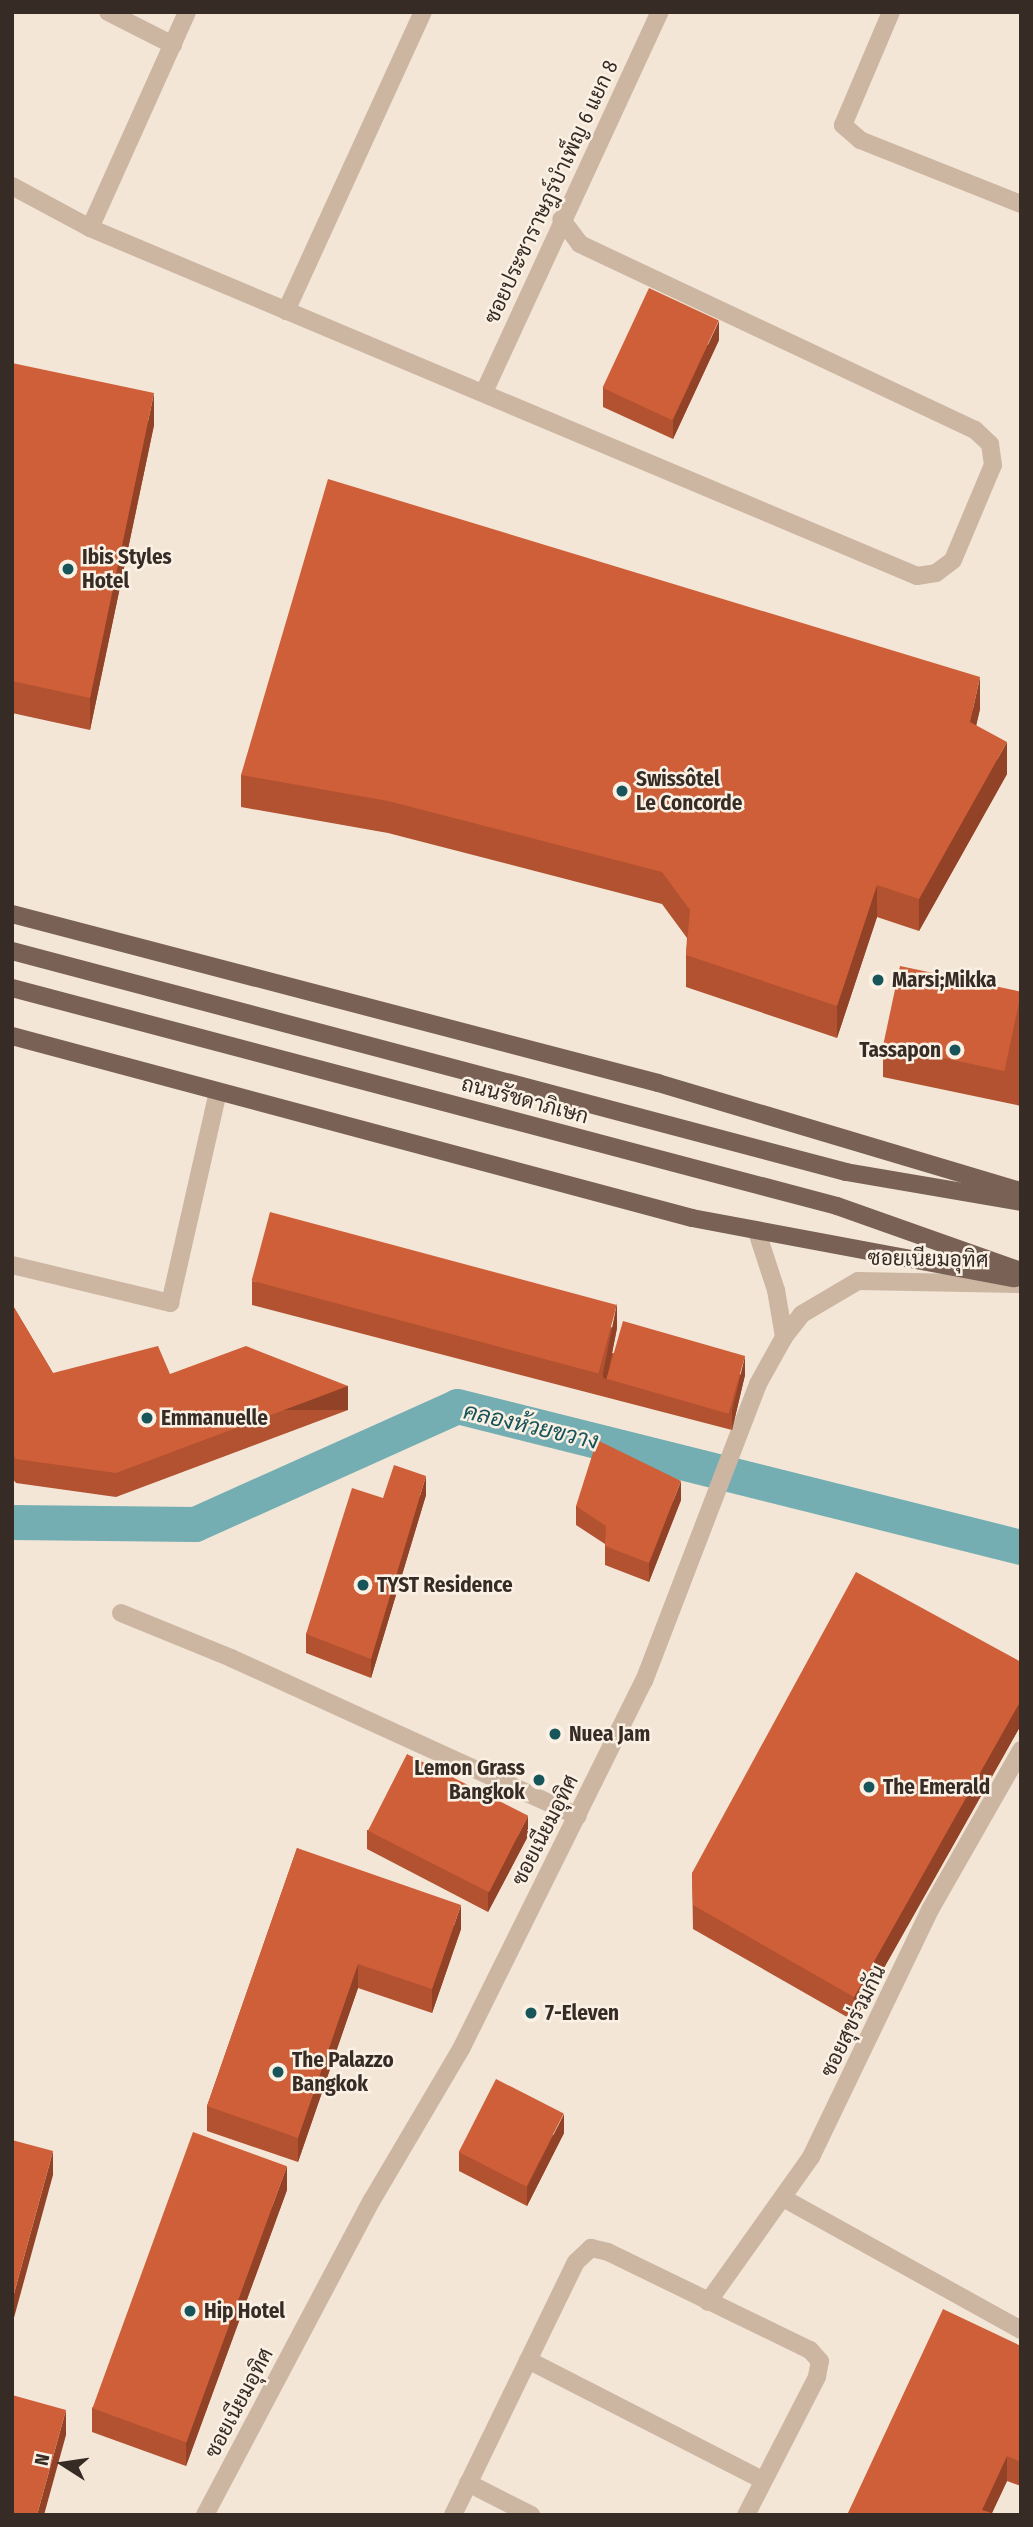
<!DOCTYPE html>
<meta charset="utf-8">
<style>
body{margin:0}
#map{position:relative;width:1033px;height:2527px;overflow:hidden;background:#f3e6d7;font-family:"Fira Sans Condensed",Sarabun,sans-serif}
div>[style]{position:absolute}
.canal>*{height:35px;margin:-17.5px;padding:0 17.5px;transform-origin:17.5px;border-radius:17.5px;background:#74aeb2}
.minor>*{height:18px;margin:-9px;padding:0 9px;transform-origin:9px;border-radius:9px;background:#ccb6a2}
.primary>*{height:18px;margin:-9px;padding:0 9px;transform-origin:9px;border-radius:9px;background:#796155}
.wall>*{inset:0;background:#b25230}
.shaded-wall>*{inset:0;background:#914227;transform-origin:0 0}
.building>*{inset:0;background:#cf5f38;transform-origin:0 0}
.dots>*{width:19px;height:19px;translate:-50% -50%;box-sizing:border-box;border:4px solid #faf0e3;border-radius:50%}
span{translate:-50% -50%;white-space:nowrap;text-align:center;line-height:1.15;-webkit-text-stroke:5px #faf0e3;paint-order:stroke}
.street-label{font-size:21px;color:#362b25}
.poi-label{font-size:21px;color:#362b25;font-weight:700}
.left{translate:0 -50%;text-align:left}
.right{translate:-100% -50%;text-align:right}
.water-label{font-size:23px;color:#18555a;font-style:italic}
.frame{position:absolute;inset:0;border:14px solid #362b25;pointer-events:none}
.north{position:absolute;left:28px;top:2429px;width:70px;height:70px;-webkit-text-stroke:5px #faf0e3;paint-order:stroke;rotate:282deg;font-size:19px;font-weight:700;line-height:28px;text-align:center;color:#362b25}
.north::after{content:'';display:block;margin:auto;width:24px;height:32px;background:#362b25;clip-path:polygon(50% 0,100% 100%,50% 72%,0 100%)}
</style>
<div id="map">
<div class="canal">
<i style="left:12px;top:1522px;width:183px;rotate:0.6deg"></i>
<i style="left:195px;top:1524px;width:287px;rotate:-24.2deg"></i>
<i style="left:457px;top:1406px;width:581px;rotate:14.04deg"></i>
</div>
<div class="minor">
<i style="left:108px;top:12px;width:73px;rotate:26.9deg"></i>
<i style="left:891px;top:12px;width:123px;rotate:113deg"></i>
<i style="left:843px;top:125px;width:23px;rotate:41deg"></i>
<i style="left:860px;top:140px;width:173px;rotate:21.7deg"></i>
<i style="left:12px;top:186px;width:89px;rotate:28.3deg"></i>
<i style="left:90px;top:228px;width:897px;rotate:22.82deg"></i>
<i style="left:917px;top:576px;width:19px;rotate:-9deg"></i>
<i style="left:936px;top:573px;width:21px;rotate:-37deg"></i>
<i style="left:953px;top:560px;width:103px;rotate:-67.2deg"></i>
<i style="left:993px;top:465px;width:21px;rotate:-98deg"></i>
<i style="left:990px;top:444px;width:21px;rotate:-137deg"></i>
<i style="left:975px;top:430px;width:437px;rotate:-154.8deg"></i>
<i style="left:580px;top:244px;width:31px;rotate:-127deg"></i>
<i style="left:90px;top:228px;width:237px;rotate:-65.8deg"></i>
<i style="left:286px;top:311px;width:329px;rotate:-65.4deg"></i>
<i style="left:485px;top:390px;width:417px;rotate:-65.2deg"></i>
<i style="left:757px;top:1232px;width:61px;rotate:71.9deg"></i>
<i style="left:776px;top:1290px;width:48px;rotate:80.3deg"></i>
<i style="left:12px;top:1265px;width:163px;rotate:13.5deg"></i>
<i style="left:170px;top:1303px;width:216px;rotate:-77.2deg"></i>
<i style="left:121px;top:1613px;width:119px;rotate:22.2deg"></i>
<i style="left:231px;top:1658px;width:381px;rotate:24.5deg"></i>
<i style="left:783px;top:2198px;width:272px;rotate:29deg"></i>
<i style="left:708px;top:2302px;width:178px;rotate:-54.6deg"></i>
<i style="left:811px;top:2157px;width:276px;rotate:-64.3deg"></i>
<i style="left:931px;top:1908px;width:182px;rotate:-60.3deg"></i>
<i style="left:528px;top:2360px;width:263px;rotate:27.1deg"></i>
<i style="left:468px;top:2483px;width:71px;rotate:26.9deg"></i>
<i style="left:205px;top:2515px;width:357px;rotate:-62.1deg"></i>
<i style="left:372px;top:2200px;width:175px;rotate:-59.5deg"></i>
<i style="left:461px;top:2049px;width:411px;rotate:-63.6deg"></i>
<i style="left:644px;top:1681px;width:318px;rotate:-69deg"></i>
<i style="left:758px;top:1384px;width:54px;rotate:-61deg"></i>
<i style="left:784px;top:1337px;width:29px;rotate:-52deg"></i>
<i style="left:802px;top:1314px;width:65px;rotate:-30.5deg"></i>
<i style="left:858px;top:1281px;width:163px;rotate:1.1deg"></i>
<i style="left:453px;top:2515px;width:281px;rotate:-64.1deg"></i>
<i style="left:576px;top:2262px;width:21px;rotate:-43deg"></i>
<i style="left:591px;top:2248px;width:17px;rotate:13deg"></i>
<i style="left:608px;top:2252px;width:225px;rotate:25.9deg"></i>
<i style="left:810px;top:2350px;width:15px;rotate:48deg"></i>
<i style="left:820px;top:2361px;width:16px;rotate:101deg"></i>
<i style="left:817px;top:2377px;width:155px;rotate:117.2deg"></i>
</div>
<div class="primary">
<i style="left:12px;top:914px;width:668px;rotate:14.66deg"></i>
<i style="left:658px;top:1083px;width:379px;rotate:16.6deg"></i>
<i style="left:12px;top:951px;width:863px;rotate:14.84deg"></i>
<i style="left:846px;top:1172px;width:178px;rotate:9.7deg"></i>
<i style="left:12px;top:988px;width:853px;rotate:14.8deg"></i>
<i style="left:837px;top:1206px;width:195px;rotate:19.5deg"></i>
<i style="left:12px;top:1036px;width:704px;rotate:14.98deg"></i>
<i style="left:692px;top:1218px;width:328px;rotate:10.6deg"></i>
</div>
<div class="wall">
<i style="clip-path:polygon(719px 340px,673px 439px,603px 407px,603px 388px)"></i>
<i style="clip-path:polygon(12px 363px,154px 425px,90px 730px,12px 713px)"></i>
<i style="clip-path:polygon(980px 709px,976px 725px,1007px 774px,919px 931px,877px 917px,837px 1038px,686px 987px,686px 955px,687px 938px,662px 904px,388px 833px,241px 807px,241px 775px)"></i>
<i style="clip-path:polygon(1021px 992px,1021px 1106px,883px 1077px,883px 1045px)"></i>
<i style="clip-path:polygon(252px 1281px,617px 1328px,612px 1353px,745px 1375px,732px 1430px,252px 1305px)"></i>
<i style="clip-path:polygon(12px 1304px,53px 1373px,170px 1374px,348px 1410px,116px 1497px,16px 1483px,12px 1478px)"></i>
<i style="clip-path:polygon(426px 1495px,371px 1678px,306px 1653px,306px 1634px,383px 1498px)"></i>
<i style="clip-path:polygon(681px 1500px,649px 1582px,605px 1565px,605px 1544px,576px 1525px,576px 1506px)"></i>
<i style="clip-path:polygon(1021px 1662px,1021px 1725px,854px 2021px,693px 1929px,692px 1873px)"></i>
<i style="clip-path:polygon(367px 1830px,528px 1836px,488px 1912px,367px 1849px)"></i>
<i style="clip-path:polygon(297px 1848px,461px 1929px,432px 2013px,358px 1988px,298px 2162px,207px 2131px,207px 2106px)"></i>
<i style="clip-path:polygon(564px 2133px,527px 2206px,459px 2171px,459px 2152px)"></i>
<i style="clip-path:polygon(287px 2190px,186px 2466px,92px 2432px,92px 2408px)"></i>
<i style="clip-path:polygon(1021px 2346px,1021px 2486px,1007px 2481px,992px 2513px,847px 2515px)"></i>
</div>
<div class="shaded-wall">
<i style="clip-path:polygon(719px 321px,719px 340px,673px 439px,673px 420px)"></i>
<i style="clip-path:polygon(154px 393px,154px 425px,90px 730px,90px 698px)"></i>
<i style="clip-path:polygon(980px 677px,980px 709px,970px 753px,970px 722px)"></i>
<i style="clip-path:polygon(1007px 742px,1007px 774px,919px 931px,919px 899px)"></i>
<i style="clip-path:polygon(877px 885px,877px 917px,837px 1038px,837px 1006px)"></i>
<i style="clip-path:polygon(617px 1303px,617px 1328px,607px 1379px,603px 1378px,603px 1373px)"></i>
<i style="clip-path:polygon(745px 1356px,745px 1375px,732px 1430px,732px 1411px)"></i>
<i style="left:348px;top:1386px;width:24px;height:248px;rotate:90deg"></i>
<i style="clip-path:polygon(426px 1476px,426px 1495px,371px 1678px,371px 1659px)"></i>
<i style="clip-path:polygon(681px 1481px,681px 1500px,649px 1582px,649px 1563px)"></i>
<i style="clip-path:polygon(1021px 1700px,1021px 1725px,854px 2021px,854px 1997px)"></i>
<i style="clip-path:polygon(528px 1816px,528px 1836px,488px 1912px,488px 1893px)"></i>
<i style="clip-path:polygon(461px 1905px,461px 1929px,432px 2013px,432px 1989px)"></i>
<i style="clip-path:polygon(358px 1964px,358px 1988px,298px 2162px,298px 2138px)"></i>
<i style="clip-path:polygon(564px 2114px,564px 2133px,527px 2206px,527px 2187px)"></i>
<i style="clip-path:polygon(53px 2151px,53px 2175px,12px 2325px,12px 2301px)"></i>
<i style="clip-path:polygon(287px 2166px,287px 2190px,186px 2466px,186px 2442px)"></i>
<i style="clip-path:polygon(66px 2410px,66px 2435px,44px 2515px,37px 2515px)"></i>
<i style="clip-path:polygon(1007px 2456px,1007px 2481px,991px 2515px,982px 2510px)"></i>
</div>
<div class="building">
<i style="left:649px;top:288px;width:77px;height:110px;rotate:25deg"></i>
<i style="clip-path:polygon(12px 363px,154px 393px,90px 698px,12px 681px)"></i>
<i style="clip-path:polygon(328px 479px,980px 677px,970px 722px,1007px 742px,919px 899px,877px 885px,837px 1006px,686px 955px,690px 910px,662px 872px,388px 801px,241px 775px)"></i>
<i style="left:900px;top:966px;width:124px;height:81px;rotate:12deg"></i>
<i style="left:270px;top:1212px;width:359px;height:71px;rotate:15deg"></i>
<i style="clip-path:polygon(12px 1304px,53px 1373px,158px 1346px,170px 1374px,246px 1346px,348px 1386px,116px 1473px,16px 1459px,12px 1453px)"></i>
<i style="left:623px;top:1321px;width:127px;height:60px;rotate:16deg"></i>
<i style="clip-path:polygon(597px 1440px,681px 1481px,649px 1563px,605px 1546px,606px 1526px,576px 1506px)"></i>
<i style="clip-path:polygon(394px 1465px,426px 1476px,371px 1659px,306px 1634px,352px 1488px,383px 1498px)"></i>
<i style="clip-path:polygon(856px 1572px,1021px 1662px,1021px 1700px,854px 1997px,693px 1905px,692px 1873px)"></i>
<i style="left:407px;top:1754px;width:136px;height:86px;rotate:27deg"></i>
<i style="clip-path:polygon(297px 1848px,461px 1905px,432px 1989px,358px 1964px,298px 2138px,207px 2106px)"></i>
<i style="left:496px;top:2079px;width:76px;height:82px;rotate:27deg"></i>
<i style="left:193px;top:2132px;width:100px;height:294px;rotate:20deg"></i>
<i style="clip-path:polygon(12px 2140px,53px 2151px,12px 2301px)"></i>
<i style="clip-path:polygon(943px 2309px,1021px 2346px,1021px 2462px,1007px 2456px,982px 2510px,998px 2515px,847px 2515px)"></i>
<i style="clip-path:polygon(12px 2395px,66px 2410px,37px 2515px,12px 2515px)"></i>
</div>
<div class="dots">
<i style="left:68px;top:569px;background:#18555a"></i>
<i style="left:622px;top:791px;background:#18555a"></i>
<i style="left:878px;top:980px;background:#18555a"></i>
<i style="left:955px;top:1050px;background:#18555a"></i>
<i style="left:147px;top:1418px;background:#18555a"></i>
<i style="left:363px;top:1585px;background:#18555a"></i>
<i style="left:555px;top:1734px;background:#18555a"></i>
<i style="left:539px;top:1780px;background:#18555a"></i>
<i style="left:869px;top:1787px;background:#18555a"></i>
<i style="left:531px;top:2013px;background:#18555a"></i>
<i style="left:278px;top:2072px;background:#18555a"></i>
<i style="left:190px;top:2311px;background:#18555a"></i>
</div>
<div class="street-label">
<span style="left:551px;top:192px;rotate:-65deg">ซอยประชาราษฎร์บำเพ็ญ 6 แยก 8</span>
<span style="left:525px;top:1100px;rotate:15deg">ถนนรัชดาภิเษก</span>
<span style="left:928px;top:1259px;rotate:1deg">ซอยเนียมอุทิศ</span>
<span style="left:545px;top:1830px;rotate:-63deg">ซอยเนียมอุทิศ</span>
<span style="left:853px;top:2021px;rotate:-64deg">ซอยสุขร่วมกัน</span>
<span style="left:239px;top:2403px;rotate:-62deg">ซอยเนียมอุทิศ</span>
</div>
<div class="poi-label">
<span class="left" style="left:82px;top:569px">Ibis Styles<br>Hotel</span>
<span class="left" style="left:636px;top:791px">Swissôtel<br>Le Concorde</span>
<span class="left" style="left:892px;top:980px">Marsi;Mikka</span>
<span class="right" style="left:941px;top:1050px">Tassapon</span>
<span class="left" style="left:161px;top:1418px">Emmanuelle</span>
<span class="left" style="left:377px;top:1585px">TYST Residence</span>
<span class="left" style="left:569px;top:1734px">Nuea Jam</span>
<span class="right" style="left:525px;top:1780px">Lemon Grass<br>Bangkok</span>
<span class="left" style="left:883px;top:1787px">The Emerald</span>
<span class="left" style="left:545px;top:2013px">7-Eleven</span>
<span class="left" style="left:292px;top:2072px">The Palazzo<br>Bangkok</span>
<span class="left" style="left:204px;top:2311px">Hip Hotel</span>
</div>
<div class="water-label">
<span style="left:531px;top:1426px;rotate:13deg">คลองห้วยขวาง</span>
</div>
<div class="frame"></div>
<div class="north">N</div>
</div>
